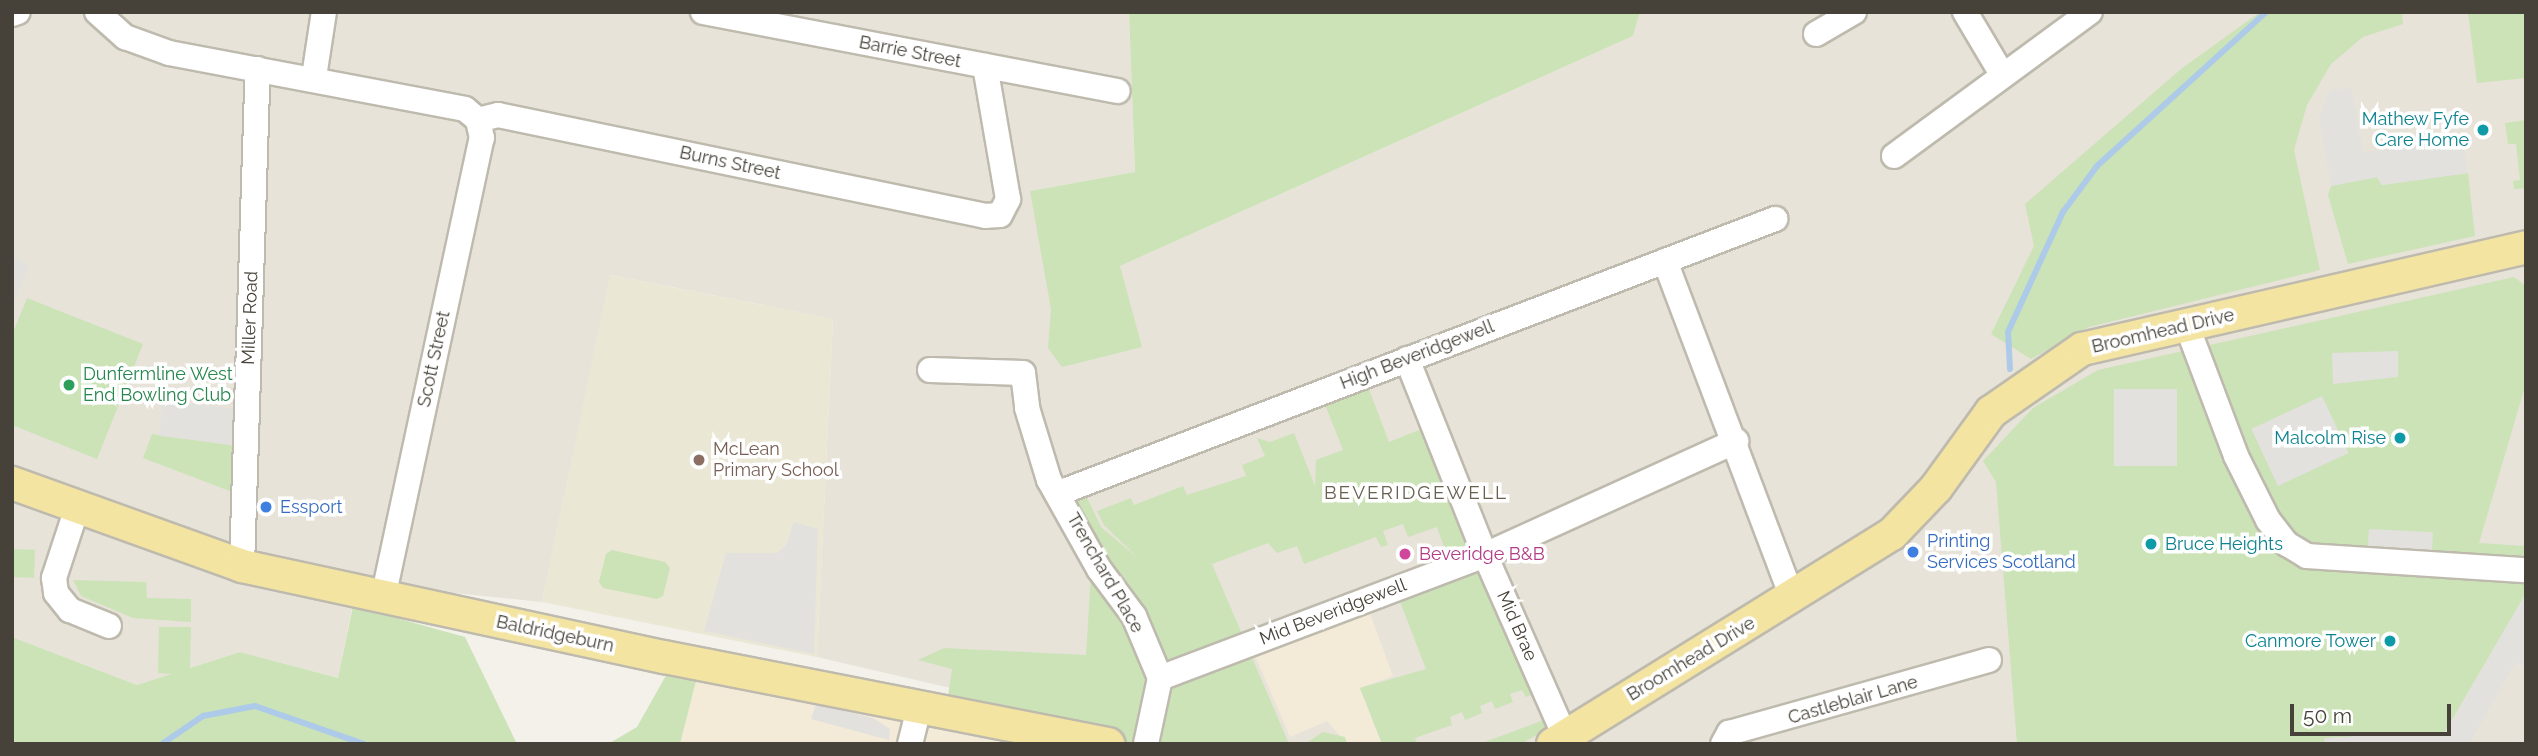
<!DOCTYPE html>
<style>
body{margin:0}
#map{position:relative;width:2538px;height:756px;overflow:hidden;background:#f3f1ea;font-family:Raleway,sans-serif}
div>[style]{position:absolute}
.residential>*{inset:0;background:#e7e3d9}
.commercial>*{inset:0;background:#f3ead8}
.education>*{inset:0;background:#ebe7d5}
.green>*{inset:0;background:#cbe3b7;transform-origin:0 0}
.parking>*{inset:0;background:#e2e1de;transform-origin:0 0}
.stream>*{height:6px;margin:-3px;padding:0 3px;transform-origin:3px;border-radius:3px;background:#adcbe9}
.roads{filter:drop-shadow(2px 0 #bebaad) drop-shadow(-2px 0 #bebaad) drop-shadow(0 2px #bebaad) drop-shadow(0 -2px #bebaad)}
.minor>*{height:24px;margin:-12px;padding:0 12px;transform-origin:12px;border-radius:12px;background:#fff}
.major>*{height:32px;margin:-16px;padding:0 16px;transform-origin:16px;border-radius:16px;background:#f4e4a2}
.dots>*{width:19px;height:19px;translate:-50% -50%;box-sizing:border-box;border:4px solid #fff;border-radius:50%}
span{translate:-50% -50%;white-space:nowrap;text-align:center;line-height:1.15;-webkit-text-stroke:7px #fff;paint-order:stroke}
.street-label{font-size:18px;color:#464239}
.culture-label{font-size:18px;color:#0d838f}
.right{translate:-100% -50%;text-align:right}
.left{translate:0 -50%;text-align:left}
.leisure-label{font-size:18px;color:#27864d}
.education-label{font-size:18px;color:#785e54}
.shop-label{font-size:18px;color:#366cbe}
.hotel-label{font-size:18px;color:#b23c85}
.neighbourhood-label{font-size:19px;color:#686151;letter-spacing:2px}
.frame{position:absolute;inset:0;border:14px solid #464239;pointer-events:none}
.scale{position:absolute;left:2290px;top:704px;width:161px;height:32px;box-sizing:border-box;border:4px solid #464239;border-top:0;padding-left:9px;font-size:21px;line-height:24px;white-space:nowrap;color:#464239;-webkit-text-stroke:5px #fff;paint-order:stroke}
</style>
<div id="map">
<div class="residential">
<i style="clip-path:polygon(12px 12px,1129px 12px,1135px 172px,1030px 191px,1123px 283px,1120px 266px,1633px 36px,1640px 12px,2526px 12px,2526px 744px,1192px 744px,817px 657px,833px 319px,611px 275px,542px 602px,357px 583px,338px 678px,240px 652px,137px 685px,12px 637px)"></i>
</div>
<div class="commercial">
<i style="clip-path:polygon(1365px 600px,1393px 676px,1360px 688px,1382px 744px,1347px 744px,1327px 721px,1290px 737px,1250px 644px)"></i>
<i style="clip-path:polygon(698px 673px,1041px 744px,680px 744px)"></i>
</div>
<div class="education">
<i style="clip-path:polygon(610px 275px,833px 319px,817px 657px,542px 602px)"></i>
</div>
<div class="green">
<i style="clip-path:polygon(1129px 12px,1640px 12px,1633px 36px,1120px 266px,1142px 347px,1062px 367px,1048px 348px,1051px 309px,1030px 191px,1135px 172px)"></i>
<i style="clip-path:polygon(2260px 12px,2428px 12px,2402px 14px,2403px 24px,2363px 37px,2331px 64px,2307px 105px,2294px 150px,2320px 270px,2089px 327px,2031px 359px,1991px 334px,2034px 246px,2025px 204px,2181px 69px)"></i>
<i style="clip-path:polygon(2468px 12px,2526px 12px,2526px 78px,2477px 83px)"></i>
<i style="clip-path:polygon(2526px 120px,2526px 188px,2514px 189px,2513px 181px,2520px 180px,2516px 144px,2508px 144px,2505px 123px)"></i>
<i style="clip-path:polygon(2468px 173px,2475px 236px,2348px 264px,2328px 195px,2331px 186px,2377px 177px,2382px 185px)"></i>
<i style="clip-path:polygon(2514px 277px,2526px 286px,2526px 383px,2479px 543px,2526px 546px,2526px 593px,2445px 732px,2326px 738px,2323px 744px,2017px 744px,1996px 482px,1983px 461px,2033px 408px,2098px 370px)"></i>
<i style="clip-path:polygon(27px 298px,143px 344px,97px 459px,12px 425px,12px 335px)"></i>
<i style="clip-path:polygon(1364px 376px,1389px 442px,1429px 426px,1474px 542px,1446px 553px,1437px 527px,1408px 537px,1403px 524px,1383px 531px,1388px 545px,1381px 547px,1376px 537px,1304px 564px,1297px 546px,1277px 553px,1268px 543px,1212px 564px,1289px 744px,1109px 744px,946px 709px,952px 669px,918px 660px,944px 648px,1086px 655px,1091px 574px,1059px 493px,1081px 485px,1101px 527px,1139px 559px,1104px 525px,1097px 511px,1131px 498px,1134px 505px,1183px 486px,1187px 495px,1246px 476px,1242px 465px,1265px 456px,1257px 438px,1270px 442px,1294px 433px,1315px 486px,1316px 460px,1343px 450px,1320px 392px)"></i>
<i style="clip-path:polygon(152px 434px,237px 446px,235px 493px,143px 458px)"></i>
<i style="left:12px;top:549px;width:23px;height:28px;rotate:2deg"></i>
<i style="clip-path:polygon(612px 550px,665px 562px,670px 568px,663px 596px,657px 599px,603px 588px,599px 582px,606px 554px)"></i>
<i style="clip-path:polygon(1478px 567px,1534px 694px,1526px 697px,1522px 690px,1510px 694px,1513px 702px,1495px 709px,1492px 701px,1480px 706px,1482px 713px,1465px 720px,1462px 712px,1450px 717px,1452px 725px,1415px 738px,1417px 744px,1382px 744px,1360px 688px,1426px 669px,1399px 599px)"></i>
<i style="clip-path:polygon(73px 580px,146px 582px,147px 598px,191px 599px,191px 622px,133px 618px,81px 596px)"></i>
<i style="clip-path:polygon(353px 606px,465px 637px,517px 744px,12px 744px,12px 637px,137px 685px,171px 674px,158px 673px,159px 627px,191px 627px,190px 668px,240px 652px,338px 678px)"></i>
<i style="clip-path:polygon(669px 670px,698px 673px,680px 744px,608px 744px,637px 727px)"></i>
<i style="clip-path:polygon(1544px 720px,1547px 729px,1521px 744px,1479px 744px)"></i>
<i style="clip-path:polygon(1323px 732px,1345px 737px,1347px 744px,1305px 744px)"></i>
</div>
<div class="parking">
<i style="clip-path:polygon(2351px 87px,2363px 152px,2463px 141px,2468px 173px,2382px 185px,2377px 177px,2331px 186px,2319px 117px,2330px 91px)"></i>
<i style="clip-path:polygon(12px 258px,29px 265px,14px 303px,12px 302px)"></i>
<i style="clip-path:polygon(2398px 351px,2398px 377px,2333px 384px,2332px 353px)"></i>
<i style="left:2177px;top:389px;width:77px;height:63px;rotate:90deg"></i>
<i style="left:2322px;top:396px;width:63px;height:78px;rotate:65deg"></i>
<i style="left:163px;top:400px;width:77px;height:36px;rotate:7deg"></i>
<i style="clip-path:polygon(794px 522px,818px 529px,814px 654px,704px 631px,726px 553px,777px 553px,786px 545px)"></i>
<i style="left:2369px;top:529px;width:64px;height:40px;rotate:3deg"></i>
<i style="clip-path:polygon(2526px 593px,2526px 667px,2516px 662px,2469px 744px,2323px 744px,2325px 738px,2445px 732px)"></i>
<i style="clip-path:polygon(816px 704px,873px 718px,890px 729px,889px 740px,811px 719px)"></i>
</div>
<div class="stream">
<i style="left:2010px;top:369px;width:37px;rotate:-93deg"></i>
<i style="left:2008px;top:332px;width:132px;rotate:-65.4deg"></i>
<i style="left:2063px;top:212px;width:57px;rotate:-53.5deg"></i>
<i style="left:2097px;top:166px;width:229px;rotate:-42.3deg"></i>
<i style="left:162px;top:744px;width:50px;rotate:-34.3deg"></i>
<i style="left:203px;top:716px;width:53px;rotate:-10.9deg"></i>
<i style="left:255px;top:706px;width:115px;rotate:19.2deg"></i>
</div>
<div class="roads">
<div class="minor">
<i style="left:97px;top:12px;width:38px;rotate:42deg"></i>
<i style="left:125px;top:37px;width:47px;rotate:20deg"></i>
<i style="left:169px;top:53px;width:301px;rotate:10.7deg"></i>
<i style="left:465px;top:109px;width:17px;rotate:40deg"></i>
<i style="left:703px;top:12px;width:422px;rotate:10.8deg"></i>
<i style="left:1965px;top:12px;width:74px;rotate:59.3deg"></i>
<i style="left:12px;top:14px;width:6px;rotate:-18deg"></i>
<i style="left:1816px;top:34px;width:44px;rotate:-30.1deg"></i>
<i style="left:314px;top:77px;width:66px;rotate:-81.3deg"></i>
<i style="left:478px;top:120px;width:21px;rotate:-14deg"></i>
<i style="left:498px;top:115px;width:497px;rotate:11.7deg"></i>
<i style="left:985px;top:216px;width:15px;rotate:-4deg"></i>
<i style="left:1000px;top:215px;width:18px;rotate:-63deg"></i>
<i style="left:1008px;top:199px;width:135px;rotate:-99.8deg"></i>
<i style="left:1894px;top:156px;width:243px;rotate:-36.3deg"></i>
<i style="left:1665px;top:261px;width:359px;rotate:69.3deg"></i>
<i style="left:2187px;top:326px;width:139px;rotate:69.3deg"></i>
<i style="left:2236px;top:456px;width:72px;rotate:63.4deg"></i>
<i style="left:2268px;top:520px;width:31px;rotate:52deg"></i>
<i style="left:2287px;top:544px;width:23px;rotate:31deg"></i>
<i style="left:2307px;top:556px;width:219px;rotate:3.7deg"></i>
<i style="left:1407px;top:359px;width:211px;rotate:68.3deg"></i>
<i style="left:1485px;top:555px;width:198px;rotate:66.2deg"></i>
<i style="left:930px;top:370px;width:93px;rotate:1.8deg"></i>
<i style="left:1023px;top:373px;width:35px;rotate:83deg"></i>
<i style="left:1027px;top:408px;width:75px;rotate:73deg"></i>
<i style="left:1049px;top:480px;width:102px;rotate:60.7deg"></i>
<i style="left:1099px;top:569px;width:59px;rotate:53.3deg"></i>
<i style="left:1134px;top:616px;width:67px;rotate:67.2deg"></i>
<i style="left:1160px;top:678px;width:67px;rotate:102deg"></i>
<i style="left:1059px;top:493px;width:767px;rotate:-20.94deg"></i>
<i style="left:77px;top:508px;width:74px;rotate:108.2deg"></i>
<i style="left:54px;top:578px;width:15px;rotate:82deg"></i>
<i style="left:56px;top:593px;width:22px;rotate:51deg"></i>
<i style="left:70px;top:610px;width:42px;rotate:22.3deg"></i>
<i style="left:242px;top:566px;width:497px;rotate:-88.2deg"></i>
<i style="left:383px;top:598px;width:471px;rotate:-77.9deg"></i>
<i style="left:482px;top:138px;width:18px;rotate:-103deg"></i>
<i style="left:1160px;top:678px;width:347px;rotate:-20.7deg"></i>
<i style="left:1485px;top:555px;width:276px;rotate:-24.4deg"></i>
<i style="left:910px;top:744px;width:41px;rotate:-76deg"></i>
<i style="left:1723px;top:744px;width:13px;rotate:-61deg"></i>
<i style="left:1729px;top:733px;width:270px;rotate:-15.7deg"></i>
</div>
<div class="major">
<i style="left:12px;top:483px;width:245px;rotate:19.8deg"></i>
<i style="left:242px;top:566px;width:432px;rotate:12.2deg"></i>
<i style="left:664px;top:657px;width:453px;rotate:11.1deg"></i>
<i style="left:1553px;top:744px;width:399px;rotate:-31.8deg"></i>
<i style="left:1892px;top:534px;width:64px;rotate:-46.3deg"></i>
<i style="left:1936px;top:488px;width:94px;rotate:-54.1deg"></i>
<i style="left:1991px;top:412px;width:111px;rotate:-34.7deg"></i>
<i style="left:2082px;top:349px;width:456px;rotate:-12.9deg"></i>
</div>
</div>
<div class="dots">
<i style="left:2483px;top:130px;background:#0f9aa8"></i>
<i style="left:69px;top:385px;background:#2e9e5b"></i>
<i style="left:2400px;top:438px;background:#0f9aa8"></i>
<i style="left:699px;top:460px;background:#8d6e63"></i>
<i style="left:266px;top:507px;background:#3f7fe0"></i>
<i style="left:2151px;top:544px;background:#0f9aa8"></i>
<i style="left:1913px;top:552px;background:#3f7fe0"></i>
<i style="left:1405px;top:554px;background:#d1479c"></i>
<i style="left:2390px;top:641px;background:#0f9aa8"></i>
</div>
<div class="street-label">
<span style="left:910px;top:52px;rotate:11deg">Barrie Street</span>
<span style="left:730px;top:163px;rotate:12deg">Burns Street</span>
<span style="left:250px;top:318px;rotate:-88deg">Miller Road</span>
<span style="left:2163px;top:331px;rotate:-13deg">Broomhead Drive</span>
<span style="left:1417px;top:355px;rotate:-21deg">High Beveridgewell</span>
<span style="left:434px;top:359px;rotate:-78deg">Scott Street</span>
<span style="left:1105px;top:573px;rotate:60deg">Trenchard Place</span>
<span style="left:1333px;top:612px;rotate:-21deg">Mid Beveridgewell</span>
<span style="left:1517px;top:626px;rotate:66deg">Mid Brae</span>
<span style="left:555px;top:634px;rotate:12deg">Baldridgeburn</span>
<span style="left:1691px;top:659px;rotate:-31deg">Broomhead Drive</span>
<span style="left:1853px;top:700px;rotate:-16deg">Castleblair Lane</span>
</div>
<div class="culture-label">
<span class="right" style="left:2469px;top:130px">Mathew Fyfe<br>Care Home</span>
<span class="right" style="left:2386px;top:438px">Malcolm Rise</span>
<span class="left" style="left:2165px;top:544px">Bruce Heights</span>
<span class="right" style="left:2376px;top:641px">Canmore Tower</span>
</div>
<div class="leisure-label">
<span class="left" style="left:83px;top:385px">Dunfermline West<br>End Bowling Club</span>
</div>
<div class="education-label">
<span class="left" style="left:713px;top:460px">McLean<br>Primary School</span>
</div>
<div class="shop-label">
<span class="left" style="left:280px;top:507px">Essport</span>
<span class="left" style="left:1927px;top:552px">Printing<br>Services Scotland</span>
</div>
<div class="hotel-label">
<span class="left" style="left:1419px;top:554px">Beveridge B&amp;B</span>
</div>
<div class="neighbourhood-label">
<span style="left:1416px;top:493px">BEVERIDGEWELL</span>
</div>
<div class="frame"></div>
<div class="scale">50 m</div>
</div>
